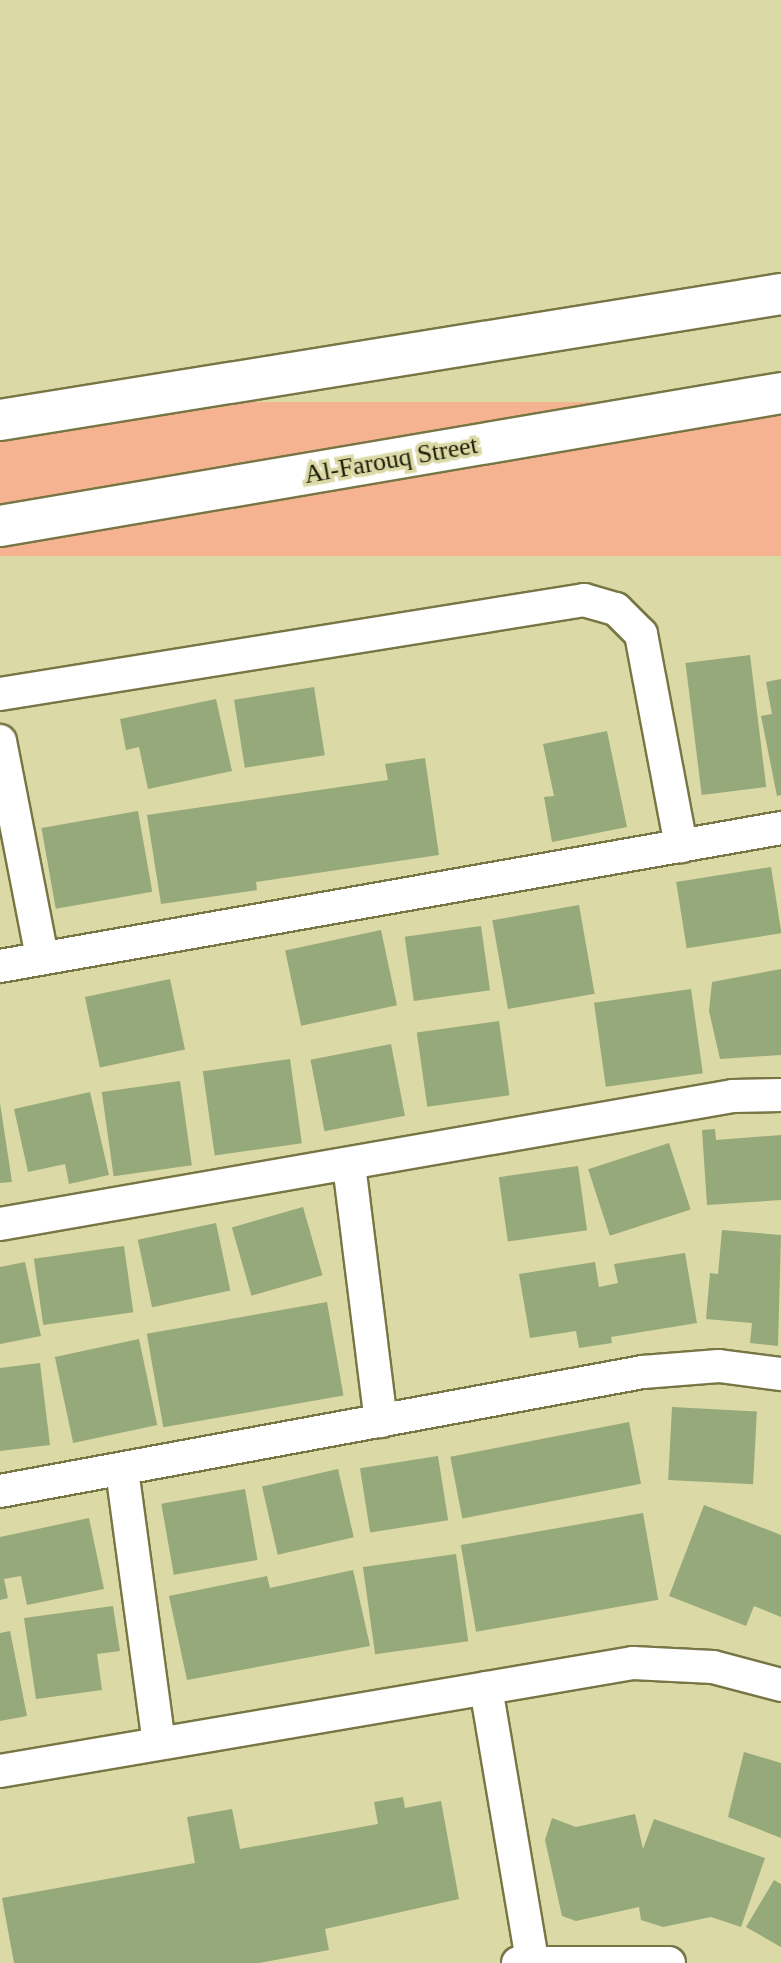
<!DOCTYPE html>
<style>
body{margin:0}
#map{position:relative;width:781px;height:1963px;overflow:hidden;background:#dbd9a5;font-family:"Times New Roman",serif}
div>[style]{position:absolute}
.green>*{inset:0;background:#f6b392;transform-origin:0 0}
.building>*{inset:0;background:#96a97a;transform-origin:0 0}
.roads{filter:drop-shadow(2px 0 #787645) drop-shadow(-2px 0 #787645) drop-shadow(0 2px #787645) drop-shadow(0 -2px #787645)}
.minor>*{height:32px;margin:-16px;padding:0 16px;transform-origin:16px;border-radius:16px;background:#fff}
.major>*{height:40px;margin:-20px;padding:0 20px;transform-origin:20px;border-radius:20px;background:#fff}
span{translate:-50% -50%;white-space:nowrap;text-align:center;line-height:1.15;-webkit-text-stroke:7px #dbd9a5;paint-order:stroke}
.street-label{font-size:26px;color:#1d1c08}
</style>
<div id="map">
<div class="green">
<i style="left:781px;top:402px;width:154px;height:792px;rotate:90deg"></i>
</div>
<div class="building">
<i style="left:750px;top:655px;width:133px;height:65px;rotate:83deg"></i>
<i style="clip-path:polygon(781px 679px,781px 795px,777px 796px,761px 716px,772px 714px,766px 682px)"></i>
<i style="left:314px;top:687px;width:69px;height:81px;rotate:81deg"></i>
<i style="clip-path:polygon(216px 699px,232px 771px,148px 789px,139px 747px,126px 750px,120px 719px)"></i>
<i style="clip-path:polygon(607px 731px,627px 827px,552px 842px,544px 797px,554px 796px,543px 744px)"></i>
<i style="clip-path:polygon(425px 758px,439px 855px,256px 882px,257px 890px,161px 904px,147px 815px,388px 780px,385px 764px)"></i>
<i style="left:138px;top:811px;width:82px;height:98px;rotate:80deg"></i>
<i style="left:771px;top:867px;width:67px;height:96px;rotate:81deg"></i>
<i style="left:579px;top:905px;width:90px;height:88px;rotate:80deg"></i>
<i style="left:481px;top:926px;width:65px;height:77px;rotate:82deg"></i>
<i style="left:381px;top:930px;width:77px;height:98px;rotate:78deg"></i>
<i style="clip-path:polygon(781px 969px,781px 1055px,720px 1059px,709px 1011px,712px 982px)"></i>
<i style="left:170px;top:979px;width:72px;height:87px;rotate:78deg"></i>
<i style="left:691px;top:989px;width:85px;height:98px;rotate:82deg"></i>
<i style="left:499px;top:1021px;width:75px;height:83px;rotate:82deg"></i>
<i style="left:391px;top:1044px;width:73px;height:82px;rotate:79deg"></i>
<i style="left:290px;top:1059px;width:85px;height:88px;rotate:82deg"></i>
<i style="left:180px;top:1081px;width:85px;height:79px;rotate:82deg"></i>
<i style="clip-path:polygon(90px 1092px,109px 1175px,69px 1184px,65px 1164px,28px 1172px,14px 1109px)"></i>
<i style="clip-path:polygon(0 1103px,12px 1182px,0 1183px)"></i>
<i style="clip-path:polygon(715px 1129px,716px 1140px,781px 1135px,781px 1200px,707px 1205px,702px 1130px)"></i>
<i style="left:669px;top:1143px;width:70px;height:85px;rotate:72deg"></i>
<i style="left:578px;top:1166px;width:65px;height:80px;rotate:82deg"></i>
<i style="left:303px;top:1207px;width:71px;height:74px;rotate:74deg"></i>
<i style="left:216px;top:1223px;width:69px;height:80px;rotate:78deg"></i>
<i style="clip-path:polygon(722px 1230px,781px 1235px,778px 1346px,750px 1343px,752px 1323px,706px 1319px,710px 1273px,718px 1274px)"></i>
<i style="left:124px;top:1246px;width:67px;height:91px;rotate:82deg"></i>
<i style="clip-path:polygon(685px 1253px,697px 1323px,611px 1337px,612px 1343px,579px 1348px,576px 1331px,530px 1338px,519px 1274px,595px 1262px,599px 1287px,618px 1283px,614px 1264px)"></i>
<i style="clip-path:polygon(25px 1262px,41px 1336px,0 1344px,0 1267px)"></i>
<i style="left:327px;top:1302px;width:95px;height:183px;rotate:80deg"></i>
<i style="left:139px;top:1339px;width:88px;height:86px;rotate:78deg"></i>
<i style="clip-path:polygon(40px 1363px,50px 1445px,0 1451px,0 1368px)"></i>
<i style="left:672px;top:1407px;width:85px;height:73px;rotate:3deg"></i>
<i style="left:629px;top:1422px;width:63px;height:182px;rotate:79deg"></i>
<i style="left:438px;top:1456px;width:65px;height:79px;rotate:81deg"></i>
<i style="left:338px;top:1469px;width:70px;height:78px;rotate:77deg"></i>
<i style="left:245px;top:1489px;width:72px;height:85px;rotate:80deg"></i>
<i style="clip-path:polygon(704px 1505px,781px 1535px,781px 1617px,754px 1606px,746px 1626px,669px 1596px)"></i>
<i style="left:643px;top:1513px;width:88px;height:185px;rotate:80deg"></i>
<i style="clip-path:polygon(89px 1518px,104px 1589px,27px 1605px,21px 1576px,4px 1579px,8px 1598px,0 1600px,0 1537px)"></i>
<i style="left:456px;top:1554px;width:88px;height:94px;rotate:82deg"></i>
<i style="clip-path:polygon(353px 1570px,370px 1646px,187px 1680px,169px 1596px,267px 1576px,270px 1588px)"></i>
<i style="clip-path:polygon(113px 1606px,120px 1651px,97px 1654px,102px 1690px,36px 1699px,24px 1618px)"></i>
<i style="clip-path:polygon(10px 1631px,27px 1716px,0 1721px,0 1633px)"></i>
<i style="clip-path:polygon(744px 1752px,781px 1763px,781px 1838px,728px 1817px)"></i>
<i style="clip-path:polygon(403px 1797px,405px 1808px,441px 1801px,459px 1899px,325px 1929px,329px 1950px,259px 1963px,14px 1963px,2px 1898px,195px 1863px,187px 1817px,232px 1809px,240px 1849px,378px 1824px,374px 1802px)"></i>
<i style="clip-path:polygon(635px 1814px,643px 1849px,654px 1819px,765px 1858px,741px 1927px,711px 1917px,663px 1927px,641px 1920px,639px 1907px,576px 1921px,562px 1916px,545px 1840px,552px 1818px,576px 1827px)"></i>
<i style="clip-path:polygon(774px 1880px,781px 1884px,781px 1947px,746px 1927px)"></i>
</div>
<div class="roads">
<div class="minor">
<i style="left:0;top:694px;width:592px;rotate:-9.14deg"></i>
<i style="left:584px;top:600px;width:33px;rotate:16deg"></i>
<i style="left:616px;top:609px;width:35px;rotate:45deg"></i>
<i style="left:641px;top:634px;width:216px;rotate:79.3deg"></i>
<i style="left:0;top:741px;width:221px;rotate:79deg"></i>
<i style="left:0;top:966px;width:793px;rotate:-10.02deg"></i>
<i style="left:349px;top:1165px;width:258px;rotate:82.9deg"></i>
<i style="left:0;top:1224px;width:744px;rotate:-9.91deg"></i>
<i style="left:733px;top:1096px;width:48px;rotate:-1.2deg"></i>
<i style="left:122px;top:1470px;width:275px;rotate:82.3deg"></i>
<i style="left:0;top:1491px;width:654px;rotate:-10.49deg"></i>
<i style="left:643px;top:1372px;width:76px;rotate:-4.5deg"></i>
<i style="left:719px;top:1366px;width:63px;rotate:7.4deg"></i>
<i style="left:486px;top:1688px;width:276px;rotate:80.4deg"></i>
<i style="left:0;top:1771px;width:642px;rotate:-9.68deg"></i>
<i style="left:633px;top:1663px;width:80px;rotate:2.9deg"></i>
<i style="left:713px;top:1667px;width:70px;rotate:14.8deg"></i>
<i style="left:518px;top:1963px;width:151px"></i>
</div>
<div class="major">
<i style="left:0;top:420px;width:791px;rotate:-9.16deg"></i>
<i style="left:0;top:526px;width:792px;rotate:-9.66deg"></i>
</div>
</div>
<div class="street-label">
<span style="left:391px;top:460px;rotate:-10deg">Al-Farouq Street</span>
</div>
</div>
